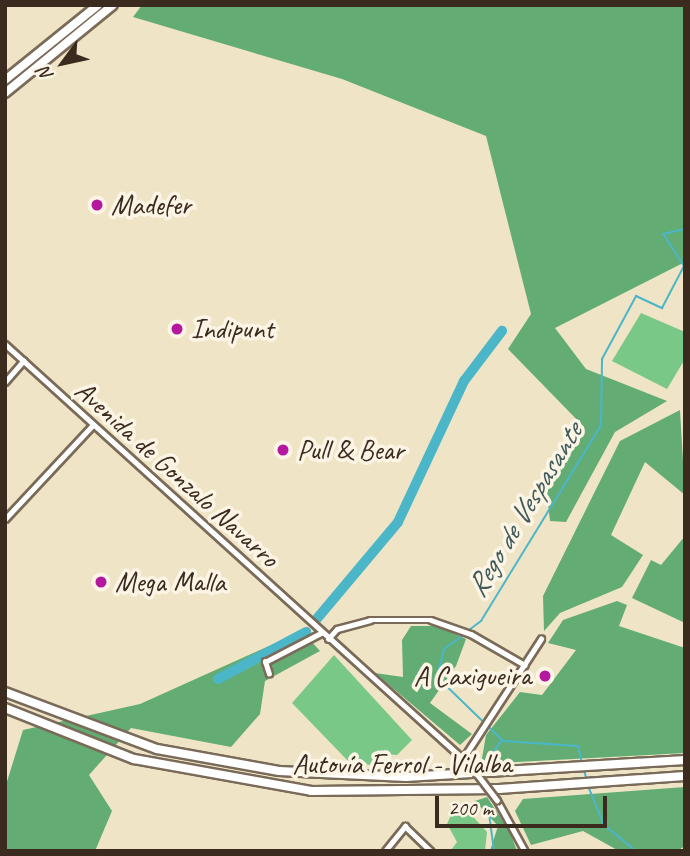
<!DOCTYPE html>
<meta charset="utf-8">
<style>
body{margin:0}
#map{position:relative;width:690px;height:856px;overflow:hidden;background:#efe5c6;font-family:Caveat,sans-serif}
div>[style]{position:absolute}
.green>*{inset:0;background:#7ac888}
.forest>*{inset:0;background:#63ac74}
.stream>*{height:2px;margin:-1px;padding:0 1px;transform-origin:1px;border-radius:1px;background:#4bb6c8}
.river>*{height:10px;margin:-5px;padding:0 5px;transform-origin:5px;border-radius:5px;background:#4bb6c8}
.roads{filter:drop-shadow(2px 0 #7a6b59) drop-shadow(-2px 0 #7a6b59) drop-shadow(0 2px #7a6b59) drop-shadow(0 -2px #7a6b59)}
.street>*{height:4.5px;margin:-2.25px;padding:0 2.25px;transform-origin:2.25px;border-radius:2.25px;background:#fff}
.highway>*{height:8px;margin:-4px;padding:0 4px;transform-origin:4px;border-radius:4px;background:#fff}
.bridges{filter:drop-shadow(2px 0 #7a6b59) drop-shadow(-2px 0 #7a6b59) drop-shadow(0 2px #7a6b59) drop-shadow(0 -2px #7a6b59)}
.street-bridge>*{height:4.5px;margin:-2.25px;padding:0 2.25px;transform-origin:2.25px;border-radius:2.25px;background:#fff}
.dots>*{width:19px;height:19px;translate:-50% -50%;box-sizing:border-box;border:4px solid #fcf5e5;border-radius:50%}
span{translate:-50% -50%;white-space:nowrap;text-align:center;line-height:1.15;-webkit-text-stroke:7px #fcf5e5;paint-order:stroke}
.poi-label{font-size:28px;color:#3b2a1e}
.left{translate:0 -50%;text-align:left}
.right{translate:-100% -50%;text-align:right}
.street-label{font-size:28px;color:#3b2a1e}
.water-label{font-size:30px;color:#415b5a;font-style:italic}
.frame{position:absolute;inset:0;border:7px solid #3b2a1e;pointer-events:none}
.north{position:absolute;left:28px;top:28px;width:70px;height:70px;-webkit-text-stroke:5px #fcf5e5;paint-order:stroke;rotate:237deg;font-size:19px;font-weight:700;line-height:28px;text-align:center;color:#3b2a1e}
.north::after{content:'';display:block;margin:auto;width:24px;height:32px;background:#3b2a1e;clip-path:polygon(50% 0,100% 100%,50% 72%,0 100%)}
.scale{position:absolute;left:435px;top:796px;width:172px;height:32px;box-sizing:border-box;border:4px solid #3b2a1e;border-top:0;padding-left:9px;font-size:21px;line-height:24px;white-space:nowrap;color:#3b2a1e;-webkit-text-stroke:5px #fcf5e5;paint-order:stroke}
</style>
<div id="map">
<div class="green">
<i style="clip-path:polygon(641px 313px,685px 332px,685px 359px,667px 389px,612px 361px)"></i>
<i style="clip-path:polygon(334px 655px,412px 740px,397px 755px,384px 754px,373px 765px,350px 763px,292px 703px)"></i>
<i style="clip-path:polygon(467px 810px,487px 832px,485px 851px,451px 850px,457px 842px,447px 824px,451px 815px)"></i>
</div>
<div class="forest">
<i style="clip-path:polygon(142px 5px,685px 5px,685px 262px,555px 328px,586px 369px,667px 401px,615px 432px,566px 522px,550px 521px,546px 486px,584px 427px,508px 349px,531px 314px,486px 136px,342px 79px,133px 17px)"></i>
<i style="clip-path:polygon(680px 410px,685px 495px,645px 462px,611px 535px,643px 555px,622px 587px,560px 613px,544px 631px,543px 596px,620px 441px)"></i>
<i style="clip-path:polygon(685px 536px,685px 623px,632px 598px,651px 560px,661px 565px)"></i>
<i style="clip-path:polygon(617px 601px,627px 605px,619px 626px,685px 648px,685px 753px,481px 764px,486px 735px,520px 692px,542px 695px,576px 650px,548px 643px,563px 620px)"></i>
<i style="clip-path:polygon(411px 626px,438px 626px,466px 639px,456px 666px,430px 703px,472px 734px,460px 745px,375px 673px,403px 677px,402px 640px)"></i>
<i style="clip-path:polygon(302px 631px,320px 651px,265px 681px,260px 714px,231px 747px,131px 728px,89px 775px,112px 811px,95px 851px,5px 851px,5px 788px,23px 730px,140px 704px)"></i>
<i style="clip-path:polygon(685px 787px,685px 846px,677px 851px,619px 851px,583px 831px,531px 845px,515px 811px,523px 799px)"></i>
<i style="clip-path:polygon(487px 797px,509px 830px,517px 851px,490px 851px,498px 826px,475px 801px)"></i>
</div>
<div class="stream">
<i style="left:125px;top:5px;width:13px"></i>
<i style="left:469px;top:630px;width:15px;rotate:-37deg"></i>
<i style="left:481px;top:621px;width:230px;rotate:-58.5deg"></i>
<i style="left:601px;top:425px;width:66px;rotate:-89.1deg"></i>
<i style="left:602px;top:359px;width:72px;rotate:-61.6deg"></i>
<i style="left:636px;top:296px;width:29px;rotate:25deg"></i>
<i style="left:662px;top:308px;width:47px;rotate:-62.4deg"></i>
<i style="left:684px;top:266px;width:38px;rotate:-123deg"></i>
<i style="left:663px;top:234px;width:23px;rotate:-13deg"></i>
<i style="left:465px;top:634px;width:26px;rotate:144deg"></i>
<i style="left:444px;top:649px;width:29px;rotate:104deg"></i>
<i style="left:437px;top:677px;width:91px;rotate:44.1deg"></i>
<i style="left:502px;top:740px;width:19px;rotate:125deg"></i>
<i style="left:504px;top:741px;width:74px;rotate:3.9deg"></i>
<i style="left:578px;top:746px;width:18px;rotate:77deg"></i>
<i style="left:584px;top:770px;width:11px;rotate:75deg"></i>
<i style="left:588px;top:786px;width:42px;rotate:67.7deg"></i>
<i style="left:604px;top:825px;width:41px;rotate:39.1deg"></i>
<i style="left:488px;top:806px;width:45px;rotate:82.4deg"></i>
</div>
<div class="river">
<i style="left:315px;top:621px;width:129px;rotate:-50deg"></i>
<i style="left:398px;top:522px;width:156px;rotate:-64.9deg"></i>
<i style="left:464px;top:381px;width:63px;rotate:-52.8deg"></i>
<i style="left:218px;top:679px;width:100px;rotate:-28.1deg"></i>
</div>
<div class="roads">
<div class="street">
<i style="left:5px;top:344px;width:629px;rotate:42.16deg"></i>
<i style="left:5px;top:382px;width:28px;rotate:-49deg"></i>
<i style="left:5px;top:519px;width:127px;rotate:-46.9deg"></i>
<i style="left:328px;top:639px;width:13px;rotate:-48deg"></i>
<i style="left:337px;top:629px;width:34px;rotate:-15deg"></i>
<i style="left:370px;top:620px;width:61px"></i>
<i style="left:431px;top:620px;width:42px;rotate:19.3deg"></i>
<i style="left:471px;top:634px;width:62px;rotate:29.9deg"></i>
<i style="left:269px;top:674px;width:13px;rotate:-108deg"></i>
<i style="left:265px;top:662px;width:63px;rotate:-27.4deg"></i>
<i style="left:464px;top:757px;width:141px;rotate:-56.9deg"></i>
<i style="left:497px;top:800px;width:58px;rotate:61.2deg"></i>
<i style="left:385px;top:851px;width:32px;rotate:-51deg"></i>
<i style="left:405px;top:826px;width:36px;rotate:44deg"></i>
</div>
<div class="highway">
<i style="left:5px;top:80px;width:119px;rotate:-38.9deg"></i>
<i style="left:5px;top:93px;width:139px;rotate:-39.2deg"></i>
<i style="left:5px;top:692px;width:162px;rotate:20.6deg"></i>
<i style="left:157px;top:749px;width:124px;rotate:10.2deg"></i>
<i style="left:279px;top:771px;width:127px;rotate:2.7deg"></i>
<i style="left:406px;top:777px;width:280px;rotate:-3.5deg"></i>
<i style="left:5px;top:708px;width:139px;rotate:21.6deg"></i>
<i style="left:134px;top:759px;width:180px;rotate:10.2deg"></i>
<i style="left:311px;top:791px;width:188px;rotate:-0.6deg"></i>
<i style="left:499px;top:789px;width:186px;rotate:-4deg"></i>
</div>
</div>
<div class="bridges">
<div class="street-bridge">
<i style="left:471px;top:766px;width:43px;rotate:52.6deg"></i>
</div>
</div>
<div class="dots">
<i style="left:97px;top:205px;background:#b5179e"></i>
<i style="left:177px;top:329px;background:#b5179e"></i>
<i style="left:283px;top:450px;background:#b5179e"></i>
<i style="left:101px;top:582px;background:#b5179e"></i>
<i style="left:545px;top:676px;background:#b5179e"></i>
</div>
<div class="poi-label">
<span class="left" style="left:111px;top:205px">Madefer</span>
<span class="left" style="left:191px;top:329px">Indipunt</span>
<span class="left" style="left:297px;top:450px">Pull &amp; Bear</span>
<span class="left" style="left:115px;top:582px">Mega Malla</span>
<span class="right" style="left:531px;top:676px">A Caxigueira</span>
</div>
<div class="street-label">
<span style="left:177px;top:474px;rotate:42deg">Avenida de Gonzalo Navarro</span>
<span style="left:402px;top:764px">Autovía Ferrol - Vilalba</span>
</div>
<div class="water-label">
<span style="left:524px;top:510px;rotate:-59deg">Rego de Vespasante</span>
</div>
<div class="frame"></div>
<div class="north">N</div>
<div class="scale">200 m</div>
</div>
